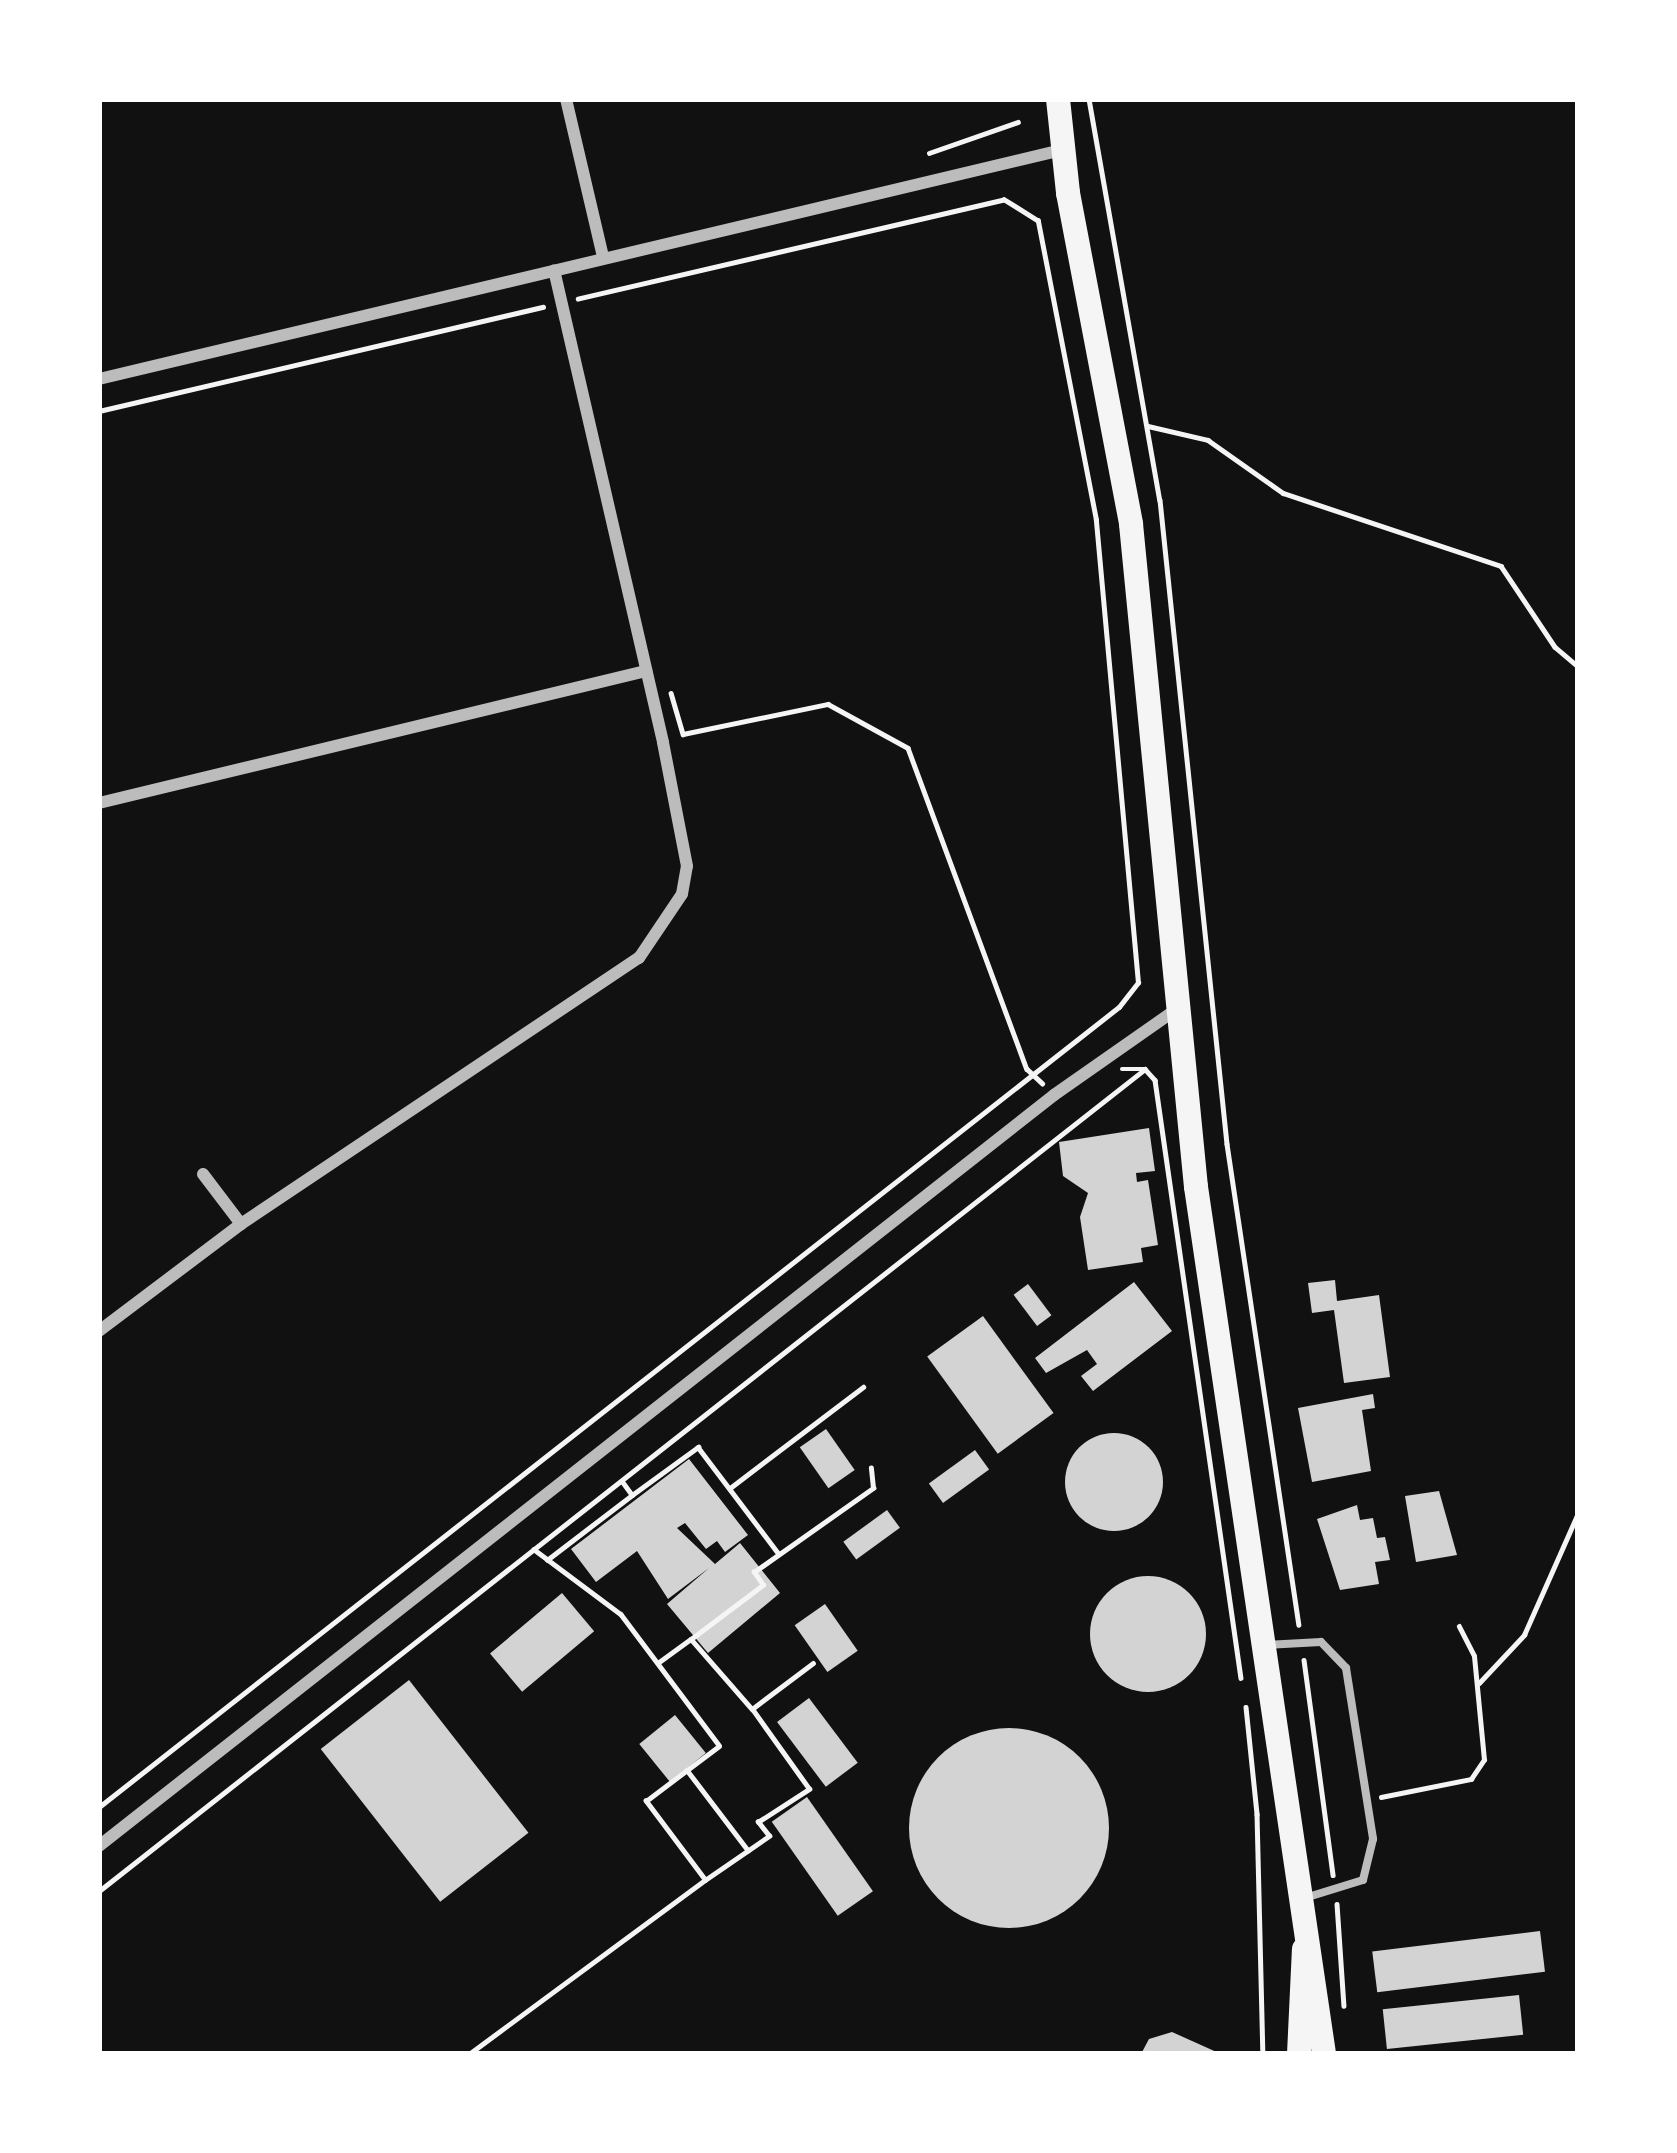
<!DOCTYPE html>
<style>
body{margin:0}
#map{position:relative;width:1677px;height:2153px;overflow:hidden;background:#111;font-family:"Roboto Serif",serif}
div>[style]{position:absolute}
.building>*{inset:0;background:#d3d3d3;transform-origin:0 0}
.round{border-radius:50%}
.path>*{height:4.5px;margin:-2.25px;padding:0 2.25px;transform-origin:2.25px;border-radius:2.25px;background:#f5f5f5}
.service>*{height:8px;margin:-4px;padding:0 4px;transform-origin:4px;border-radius:4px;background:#bcbcbc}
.minor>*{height:12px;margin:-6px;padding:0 6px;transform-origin:6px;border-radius:6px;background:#bcbcbc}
.trunk>*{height:24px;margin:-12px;padding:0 12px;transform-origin:12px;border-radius:12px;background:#f5f5f5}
span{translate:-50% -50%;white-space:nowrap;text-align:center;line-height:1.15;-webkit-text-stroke:10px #fff;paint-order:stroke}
.frame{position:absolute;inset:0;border:102px solid #fff;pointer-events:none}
</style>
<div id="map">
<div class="building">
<i style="clip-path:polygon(1149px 1128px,1155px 1171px,1136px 1173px,1137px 1182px,1148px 1180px,1158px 1245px,1141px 1248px,1143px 1262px,1088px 1270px,1080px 1217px,1088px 1193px,1063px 1176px,1059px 1142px)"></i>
<i style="clip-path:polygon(1335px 1280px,1337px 1301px,1379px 1295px,1390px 1377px,1344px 1383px,1334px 1310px,1312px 1313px,1308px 1283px)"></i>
<i style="clip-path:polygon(1134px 1282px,1172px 1331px,1093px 1391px,1081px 1376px,1097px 1364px,1087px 1350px,1046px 1373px,1035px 1358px)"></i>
<i style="left:1028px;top:1284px;width:39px;height:18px;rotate:53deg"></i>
<i style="left:983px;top:1316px;width:120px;height:69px;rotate:54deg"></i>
<i style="clip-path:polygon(1373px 1394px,1375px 1408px,1362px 1410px,1371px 1471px,1312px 1482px,1298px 1408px)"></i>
<i style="left:826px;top:1429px;width:50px;height:32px;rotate:55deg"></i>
<i class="round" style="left:1065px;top:1433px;width:98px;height:98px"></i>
<i style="left:975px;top:1450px;width:24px;height:57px;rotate:54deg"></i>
<i style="clip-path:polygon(689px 1459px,748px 1535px,725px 1552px,717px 1541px,706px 1549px,685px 1523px,677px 1528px,715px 1564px,740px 1543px,780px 1593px,708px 1653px,667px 1604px,709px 1568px,668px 1599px,637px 1551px,596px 1582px,571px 1549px)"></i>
<i style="clip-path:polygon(1439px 1491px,1457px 1555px,1416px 1562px,1405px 1496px)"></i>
<i style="clip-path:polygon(1357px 1505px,1360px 1520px,1373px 1518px,1377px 1538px,1385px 1537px,1390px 1560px,1375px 1562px,1379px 1584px,1340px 1590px,1317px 1519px)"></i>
<i style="left:887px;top:1510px;width:22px;height:54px;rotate:54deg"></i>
<i class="round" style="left:1090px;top:1576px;width:116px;height:116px"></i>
<i style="left:562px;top:1593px;width:50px;height:94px;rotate:50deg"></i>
<i style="left:825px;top:1604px;width:57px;height:37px;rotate:55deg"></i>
<i style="left:409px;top:1680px;width:194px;height:112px;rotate:52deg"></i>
<i style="left:809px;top:1698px;width:81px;height:40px;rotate:53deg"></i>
<i style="left:675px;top:1715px;width:49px;height:46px;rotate:51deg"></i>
<i class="round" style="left:909px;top:1728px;width:200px;height:200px"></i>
<i style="left:807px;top:1797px;width:115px;height:43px;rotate:55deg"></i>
<i style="left:1540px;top:1931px;width:41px;height:169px;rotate:83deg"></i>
<i style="left:1519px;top:1995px;width:40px;height:137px;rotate:84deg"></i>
<i style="clip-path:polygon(1172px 2032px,1221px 2054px,1141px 2054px,1149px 2039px)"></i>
</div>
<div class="path">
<i style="left:1089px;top:99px;width:407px;rotate:80deg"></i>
<i style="left:1160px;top:500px;width:647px;rotate:84.06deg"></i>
<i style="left:1227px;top:1144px;width:486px;rotate:81.5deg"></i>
<i style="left:929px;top:153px;width:94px;rotate:-19.2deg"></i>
<i style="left:99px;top:411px;width:456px;rotate:-13.2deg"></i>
<i style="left:1148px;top:426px;width:62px;rotate:13.1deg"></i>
<i style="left:1208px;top:440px;width:92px;rotate:35.2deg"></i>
<i style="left:1283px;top:493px;width:230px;rotate:18.5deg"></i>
<i style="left:1501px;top:566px;width:97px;rotate:56.3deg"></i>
<i style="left:1555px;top:647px;width:30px;rotate:40deg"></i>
<i style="left:671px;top:693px;width:43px;rotate:73.7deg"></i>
<i style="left:683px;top:734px;width:148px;rotate:-11.7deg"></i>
<i style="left:828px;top:704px;width:91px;rotate:28.8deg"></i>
<i style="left:908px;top:748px;width:342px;rotate:69.7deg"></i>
<i style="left:1027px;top:1069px;width:21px;rotate:43deg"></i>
<i style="left:1122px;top:1069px;width:23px"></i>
<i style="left:1145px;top:1069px;width:15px;rotate:48deg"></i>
<i style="left:1155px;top:1080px;width:604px;rotate:81.82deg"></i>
<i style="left:622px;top:1481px;width:17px;rotate:54deg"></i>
<i style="left:632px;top:1495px;width:82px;rotate:-36deg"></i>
<i style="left:698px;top:1447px;width:134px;rotate:52.9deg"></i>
<i style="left:730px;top:1488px;width:167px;rotate:-37.2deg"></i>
<i style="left:547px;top:1560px;width:107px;rotate:-37.4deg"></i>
<i style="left:691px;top:1639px;width:90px;rotate:-36.9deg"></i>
<i style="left:763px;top:1585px;width:16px;rotate:-125deg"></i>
<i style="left:754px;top:1572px;width:146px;rotate:-35.2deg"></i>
<i style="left:873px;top:1488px;width:20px;rotate:-96deg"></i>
<i style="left:1304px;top:1660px;width:217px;rotate:82.3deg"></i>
<i style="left:659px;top:1662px;width:39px;rotate:-36deg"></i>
<i style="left:691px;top:1639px;width:93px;rotate:48.9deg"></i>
<i style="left:1479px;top:1683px;width:66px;rotate:-46.8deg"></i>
<i style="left:1524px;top:1635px;width:133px;rotate:-66.1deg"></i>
<i style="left:1246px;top:1707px;width:108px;rotate:84.1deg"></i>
<i style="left:1257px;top:1814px;width:240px;rotate:88.6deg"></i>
<i style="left:687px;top:1770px;width:101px;rotate:52.7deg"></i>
<i style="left:1381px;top:1797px;width:92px;rotate:-11.3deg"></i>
<i style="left:1471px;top:1779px;width:23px;rotate:-56deg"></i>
<i style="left:1484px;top:1760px;width:104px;rotate:-95.5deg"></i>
<i style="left:1474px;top:1656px;width:33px;rotate:-117deg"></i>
<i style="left:99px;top:1807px;width:1296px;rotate:-38.11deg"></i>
<i style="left:1119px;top:1007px;width:31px;rotate:-52deg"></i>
<i style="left:1138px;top:983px;width:465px;rotate:-95.2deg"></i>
<i style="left:1096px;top:520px;width:305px;rotate:-101deg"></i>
<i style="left:1038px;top:221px;width:40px;rotate:-148deg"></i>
<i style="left:1004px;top:200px;width:437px;rotate:166.9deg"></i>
<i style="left:705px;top:1880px;width:78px;rotate:-34.5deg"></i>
<i style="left:769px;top:1836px;width:18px;rotate:-128deg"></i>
<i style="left:758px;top:1822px;width:61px;rotate:-32.9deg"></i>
<i style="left:809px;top:1789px;width:98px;rotate:-125.5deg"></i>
<i style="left:752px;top:1709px;width:76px;rotate:-37deg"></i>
<i style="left:99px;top:1891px;width:1330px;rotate:-38.16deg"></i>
<i style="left:1337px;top:1904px;width:102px;rotate:86.1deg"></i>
<i style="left:469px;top:2054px;width:293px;rotate:-36.4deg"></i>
<i style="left:705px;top:1880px;width:99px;rotate:-126.8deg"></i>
<i style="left:646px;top:1801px;width:91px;rotate:-37deg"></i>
<i style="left:719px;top:1746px;width:164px;rotate:-126.8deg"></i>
<i style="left:621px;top:1615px;width:109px;rotate:-143.2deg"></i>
</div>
<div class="service">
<i style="left:1267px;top:1645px;width:54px;rotate:-3.2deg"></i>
<i style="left:1321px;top:1642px;width:36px;rotate:46deg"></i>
<i style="left:1346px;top:1668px;width:173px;rotate:81deg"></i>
<i style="left:1373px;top:1839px;width:42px;rotate:103.7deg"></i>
<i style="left:1363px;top:1880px;width:61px;rotate:162.8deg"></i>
</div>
<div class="minor">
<i style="left:566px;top:99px;width:162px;rotate:76.8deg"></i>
<i style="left:99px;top:379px;width:990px;rotate:-13.38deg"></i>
<i style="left:99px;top:803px;width:563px;rotate:-13.57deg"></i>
<i style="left:203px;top:1174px;width:63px;rotate:52.8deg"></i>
<i style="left:99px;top:1331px;width:178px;rotate:-37deg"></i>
<i style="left:241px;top:1224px;width:479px;rotate:-33.8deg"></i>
<i style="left:639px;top:958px;width:77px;rotate:-56.1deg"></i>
<i style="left:682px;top:894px;width:28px;rotate:-80deg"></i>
<i style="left:687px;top:866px;width:126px;rotate:-101deg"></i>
<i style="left:663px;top:742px;width:484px;rotate:-103deg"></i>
<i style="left:99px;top:1846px;width:1215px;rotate:-38.18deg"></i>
<i style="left:1054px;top:1095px;width:150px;rotate:-35deg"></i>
</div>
<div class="trunk">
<i style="left:1058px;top:99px;width:95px;rotate:83.9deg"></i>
<i style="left:1068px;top:193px;width:337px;rotate:79.2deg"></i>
<i style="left:1131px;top:524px;width:666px;rotate:84.4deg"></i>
<i style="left:1196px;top:1187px;width:876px;rotate:81.6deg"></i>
<i style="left:1299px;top:2054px;width:105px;rotate:-87.3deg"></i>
</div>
<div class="frame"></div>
</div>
